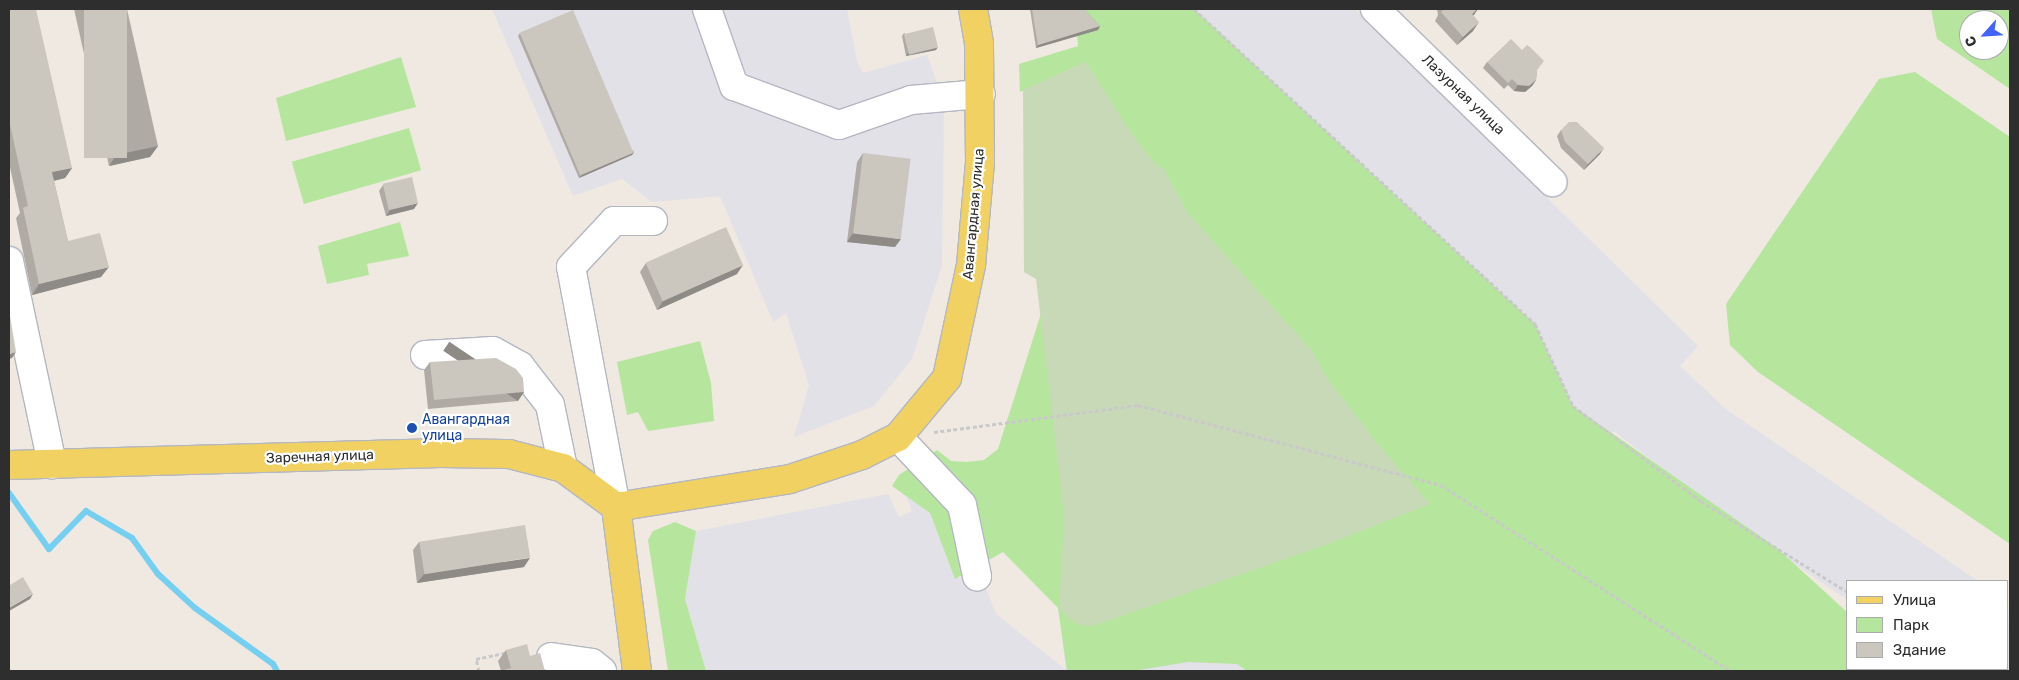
<!DOCTYPE html>
<meta charset="utf-8">
<style>
body{margin:0}
#map{position:relative;width:2019px;height:680px;overflow:hidden;background:#efe9e1;font-family:Rubik,sans-serif}
div>[style]{position:absolute}
.industrial>*{inset:0;background:#e3e1e8}
.green>*{inset:0;background:#b6e59e;transform-origin:0 0}
.cemetery>*{inset:0;background:#c8d9b8}
.stream>*{height:6px;margin:-3px;padding:0 3px;transform-origin:3px;border-radius:3px;background:#75cff0}
.path>*{height:3px;margin-top:-1.5px;transform-origin:0;background:repeating-linear-gradient(90deg,#c9c9c9 0 4px,transparent 0 6.5px)}
.roads{filter:drop-shadow(1px 0 #b4b7c1) drop-shadow(-1px 0 #b4b7c1) drop-shadow(0 1px #b4b7c1) drop-shadow(0 -1px #b4b7c1)}
.minor>*{height:28px;margin:-14px;padding:0 14px;transform-origin:14px;border-radius:14px;background:#fff}
.major>*{height:28px;margin:-14px;padding:0 14px;transform-origin:14px;border-radius:14px;background:#f2d163}
.wall>*{inset:0;background:#afaba4}
.shaded-wall>*{inset:0;background:#8e8b86;transform-origin:0 0}
.building>*{inset:0;background:#cbc7bf;transform-origin:0 0}
.dots>*{width:14px;height:14px;translate:-50% -50%;box-sizing:border-box;border:2px solid #fff;border-radius:50%}
span{translate:-50% -50%;white-space:nowrap;text-align:center;line-height:1.15;-webkit-text-stroke:4.5px #fff;paint-order:stroke}
.street-label{font-size:14px;color:#2e2e2e}
.transit-label{font-size:14px;color:#164399}
.left{translate:0 -50%;text-align:left}
.frame{position:absolute;inset:0;border:10px solid #2e2e2e;pointer-events:none}
.legend{position:absolute;left:1846px;top:580px;width:162px;height:90px;box-sizing:border-box;background:#fff;border:1px solid #ababab;margin:0;padding:6px 9px;list-style:none;font-size:15px;color:#2e2e2e}
.legend li{display:flex;align-items:center;gap:10px;height:25px}
.legend b{width:25px;border:1px solid #ababab}
.north{position:absolute;left:1959px;top:10px;width:50px;height:50px;box-sizing:border-box;background:#fff;border:1px solid #ababab;border-radius:50%;rotate:244deg;font-size:14px;font-weight:700;line-height:20px;text-align:center;color:#2e2e2e}
.north::after{content:'';display:block;margin:auto;width:18px;height:22px;background:#4264fb;clip-path:polygon(50% 0,100% 100%,50% 72%,0 100%)}
</style>
<div id="map">
<div class="industrial">
<i style="clip-path:polygon(492px 9px,847px 9px,857px 61px,863px 73px,927px 55px,944px 102px,942px 265px,912px 359px,874px 406px,794px 437px,809px 385px,786px 313px,773px 322px,720px 196px,652px 202px,622px 179px,573px 196px)"></i>
<i style="clip-path:polygon(1093px 9px,1355px 9px,1698px 346px,1680px 366px,1727px 410px,1978px 581px,1848px 581px,1848px 600px,1731px 522px,1615px 432px,1510px 428px)"></i>
<i style="clip-path:polygon(904px 491px,930px 513px,955px 578px,980px 574px,996px 614px,1066px 670px,1059px 609px,1639px 671px,706px 671px,685px 599px,696px 531px,888px 494px,899px 517px,912px 511px)"></i>
<i style="clip-path:polygon(2008px 602px,2010px 671px,1952px 669px,2008px 669px)"></i>
</div>
<div class="green">
<i style="clip-path:polygon(1075px 9px,1194px 9px,1535px 324px,1573px 406px,1777px 548px,1848px 613px,1848px 669px,1912px 671px,1247px 671px,1237px 664px,1188px 662px,1139px 670px,1067px 671px,1058px 608px,1003px 552px,955px 579px,930px 513px,892px 486px,899px 475px,937px 450px,951px 461px,966px 462px,984px 460px,998px 449px,1045px 301px,1077px 66px,1020px 92px,1019px 64px,1078px 46px)"></i>
<i style="clip-path:polygon(evenodd,1931px 9px,2010px 9px,2010px 89px,1937px 39px,1931px 9px,1969px 20px,1999px 20px,1999px 50px,1969px 50px,1969px 20px)"></i>
<i style="clip-path:polygon(401px 57px,416px 107px,286px 141px,276px 98px)"></i>
<i style="clip-path:polygon(1915px 72px,2010px 137px,2010px 544px,1758px 372px,1730px 345px,1726px 304px,1879px 79px)"></i>
<i style="left:409px;top:128px;width:44px;height:122px;rotate:74deg"></i>
<i style="clip-path:polygon(400px 222px,409px 256px,367px 264px,369px 275px,327px 284px,318px 246px)"></i>
<i style="clip-path:polygon(700px 341px,711px 383px,714px 421px,648px 431px,638px 412px,627px 415px,617px 362px)"></i>
<i style="clip-path:polygon(675px 522px,696px 531px,685px 599px,706px 671px,668px 671px,648px 540px,653px 531px)"></i>
</div>
<div class="cemetery">
<i style="clip-path:polygon(1086px 62px,1131px 133px,1156px 165px,1164px 169px,1186px 211px,1312px 351px,1327px 378px,1377px 443px,1430px 504px,1325px 545px,1092px 626px,1077px 624px,1059px 609px,1064px 517px,1058px 463px,1036px 279px,1024px 272px,1023px 90px)"></i>
</div>
<div class="stream">
<i style="left:9px;top:493px;width:69px;rotate:54.5deg"></i>
<i style="left:49px;top:549px;width:53px;rotate:-45.8deg"></i>
<i style="left:86px;top:511px;width:53px;rotate:30.4deg"></i>
<i style="left:132px;top:538px;width:44px;rotate:54.2deg"></i>
<i style="left:158px;top:574px;width:50px;rotate:42.6deg"></i>
<i style="left:195px;top:608px;width:96px;rotate:35.7deg"></i>
<i style="left:273px;top:664px;width:8px;rotate:60deg"></i>
</div>
<div class="path">
<i style="left:1194px;top:9px;width:464px;rotate:42.7deg"></i>
<i style="left:1535px;top:324px;width:90px;rotate:65.1deg"></i>
<i style="left:1573px;top:406px;width:159px;rotate:36.6deg"></i>
<i style="left:1701px;top:501px;width:173px;rotate:31.8deg"></i>
<i style="left:934px;top:432px;width:206px;rotate:-7.5deg"></i>
<i style="left:1138px;top:405px;width:313px;rotate:14.8deg"></i>
<i style="left:1441px;top:485px;width:345px;rotate:32.7deg"></i>
<i style="left:1967px;top:669px;width:4px;rotate:34deg"></i>
<i style="left:479px;top:671px;width:12px;rotate:-104deg"></i>
<i style="left:476px;top:659px;width:33px;rotate:-12deg"></i>
</div>
<div class="roads">
<div class="minor">
<i style="left:707px;top:9px;width:82px;rotate:70.7deg"></i>
<i style="left:734px;top:86px;width:112px;rotate:20.4deg"></i>
<i style="left:839px;top:125px;width:76px;rotate:-19.1deg"></i>
<i style="left:911px;top:100px;width:70px;rotate:-4.9deg"></i>
<i style="left:1375px;top:9px;width:248px;rotate:44.3deg"></i>
<i style="left:9px;top:261px;width:208px;rotate:78deg"></i>
<i style="left:425px;top:355px;width:68px;rotate:-3.4deg"></i>
<i style="left:493px;top:351px;width:31px;rotate:29deg"></i>
<i style="left:520px;top:366px;width:49px;rotate:52.4deg"></i>
<i style="left:550px;top:405px;width:64px;rotate:78.3deg"></i>
<i style="left:898px;top:437px;width:93px;rotate:46.7deg"></i>
<i style="left:962px;top:505px;width:73px;rotate:78.1deg"></i>
<i style="left:616px;top:507px;width:244px;rotate:-100.6deg"></i>
<i style="left:571px;top:267px;width:63px;rotate:-46.9deg"></i>
<i style="left:614px;top:221px;width:39px"></i>
<i style="left:551px;top:657px;width:41px;rotate:8.3deg"></i>
<i style="left:592px;top:663px;width:13px;rotate:39deg"></i>
</div>
<div class="major">
<i style="left:9px;top:465px;width:432px;rotate:-1.6deg"></i>
<i style="left:441px;top:453px;width:68px;rotate:0.8deg"></i>
<i style="left:509px;top:454px;width:56px;rotate:14.5deg"></i>
<i style="left:563px;top:468px;width:66px;rotate:36.3deg"></i>
<i style="left:616px;top:507px;width:176px;rotate:-9.1deg"></i>
<i style="left:790px;top:479px;width:76px;rotate:-18.4deg"></i>
<i style="left:862px;top:455px;width:40px;rotate:-26.6deg"></i>
<i style="left:898px;top:437px;width:77px;rotate:-50.3deg"></i>
<i style="left:947px;top:378px;width:116px;rotate:-78deg"></i>
<i style="left:971px;top:265px;width:103px;rotate:-85deg"></i>
<i style="left:980px;top:162px;width:119px;rotate:-90.5deg"></i>
<i style="left:979px;top:43px;width:35px;rotate:-100deg"></i>
<i style="left:616px;top:507px;width:165px;rotate:82.7deg"></i>
</div>
</div>
<div class="wall">
<i style="clip-path:polygon(9px 9px,72px 168px,65px 178px,54px 181px,68px 241px,101px 277px,32px 295px,16px 218px,20px 213px,9px 163px)"></i>
<i style="clip-path:polygon(74px 9px,127px 9px,158px 146px,150px 157px,109px 166px)"></i>
<i style="clip-path:polygon(1030px 9px,1084px 9px,1100px 26px,1098px 30px,1036px 48px)"></i>
<i style="clip-path:polygon(1437px 9px,1478px 9px,1473px 15px,1473px 31px,1457px 45px,1435px 21px,1438px 15px)"></i>
<i style="clip-path:polygon(520px 33px,634px 152px,632px 155px,579px 178px,518px 36px)"></i>
<i style="clip-path:polygon(904px 33px,936px 50px,906px 56px,902px 36px)"></i>
<i style="clip-path:polygon(1487px 62px,1537px 71px,1536px 80px,1532px 86px,1525px 92px,1514px 91px,1508px 85px,1504px 89px,1483px 68px)"></i>
<i style="clip-path:polygon(1561px 130px,1600px 154px,1584px 170px,1561px 148px,1557px 136px)"></i>
<i style="clip-path:polygon(863px 153px,895px 247px,847px 242px,857px 162px)"></i>
<i style="clip-path:polygon(383px 185px,414px 209px,386px 216px,379px 191px)"></i>
<i style="clip-path:polygon(646px 263px,737px 274px,657px 310px,640px 272px)"></i>
<i style="clip-path:polygon(430px 362px,524px 392px,518px 401px,428px 409px,424px 370px)"></i>
<i style="clip-path:polygon(419px 542px,524px 567px,417px 583px,413px 550px)"></i>
<i style="clip-path:polygon(506px 650px,530px 656px,545px 671px,501px 671px,498px 661px)"></i>
</div>
<div class="shaded-wall">
<i style="clip-path:polygon(1477px 9px,1478px 9px,1474px 15px,1465px 22px,1472px 14px)"></i>
<i style="clip-path:polygon(1479px 22px,1473px 31px,1457px 45px,1463px 37px)"></i>
<i style="clip-path:polygon(1100px 26px,1098px 30px,1036px 48px,1038px 45px)"></i>
<i style="clip-path:polygon(938px 47px,936px 50px,906px 56px,908px 53px)"></i>
<i style="clip-path:polygon(1536px 80px,1532px 86px,1525px 92px,1514px 91px,1518px 85px)"></i>
<i style="clip-path:polygon(158px 146px,150px 157px,109px 166px,116px 155px)"></i>
<i style="clip-path:polygon(1604px 148px,1600px 154px,1584px 170px,1588px 164px)"></i>
<i style="clip-path:polygon(634px 152px,632px 155px,579px 178px,582px 175px)"></i>
<i style="clip-path:polygon(72px 168px,65px 178px,44px 183px,52px 172px)"></i>
<i style="clip-path:polygon(418px 203px,414px 209px,386px 216px,390px 210px)"></i>
<i style="clip-path:polygon(853px 233px,901px 239px,895px 247px,847px 242px)"></i>
<i style="clip-path:polygon(743px 265px,737px 274px,657px 310px,663px 301px)"></i>
<i style="clip-path:polygon(109px 267px,101px 277px,32px 295px,39px 284px)"></i>
<i style="clip-path:polygon(16px 352px,12px 358px,9px 359px,9px 354px)"></i>
<i style="left:524px;top:392px;width:11px;height:90px;rotate:124deg"></i>
<i style="clip-path:polygon(530px 558px,524px 567px,417px 583px,424px 574px)"></i>
<i style="clip-path:polygon(33px 594px,30px 599px,9px 611px,9px 608px)"></i>
</div>
<div class="building">
<i style="clip-path:polygon(9px 9px,36px 9px,72px 168px,52px 172px,68px 241px,100px 233px,109px 267px,39px 284px,23px 208px,28px 206px,9px 120px)"></i>
<i style="left:84px;top:9px;width:43px;height:149px"></i>
<i style="clip-path:polygon(1032px 9px,1084px 9px,1100px 26px,1038px 45px)"></i>
<i style="clip-path:polygon(1444px 9px,1477px 9px,1472px 14px,1479px 22px,1463px 37px,1441px 12px)"></i>
<i style="left:573px;top:10px;width:155px;height:58px;rotate:67deg"></i>
<i style="left:933px;top:27px;width:21px;height:30px;rotate:76deg"></i>
<i style="clip-path:polygon(1511px 39px,1522px 50px,1527px 45px,1531px 48px,1544px 61px,1537px 70px,1536px 80px,1529px 86px,1518px 85px,1512px 79px,1508px 83px,1487px 62px)"></i>
<i style="clip-path:polygon(1569px 122px,1577px 122px,1604px 148px,1588px 164px,1565px 142px,1561px 130px)"></i>
<i style="left:863px;top:153px;width:48px;height:81px;rotate:7deg"></i>
<i style="left:412px;top:177px;width:27px;height:30px;rotate:77deg"></i>
<i style="left:726px;top:227px;width:42px;height:88px;rotate:66deg"></i>
<i style="clip-path:polygon(9px 316px,10px 316px,16px 352px,9px 354px)"></i>
<i style="clip-path:polygon(496px 358px,516px 369px,523px 378px,524px 392px,434px 400px,430px 362px)"></i>
<i style="left:525px;top:525px;width:33px;height:107px;rotate:81deg"></i>
<i style="clip-path:polygon(23px 577px,33px 594px,9px 608px,9px 583px,10px 585px)"></i>
<i style="clip-path:polygon(527px 644px,530px 656px,540px 653px,545px 671px,500px 671px,511px 668px,506px 650px)"></i>
</div>
<div class="dots">
<i style="left:412px;top:428px;background:#1a4fb4"></i>
</div>
<div class="street-label">
<span style="left:1463px;top:95px;rotate:44deg">Лазурная улица</span>
<span style="left:974px;top:214px;rotate:-85deg">Авангардная улица</span>
<span style="left:320px;top:457px;rotate:-2deg">Заречная улица</span>
</div>
<div class="transit-label">
<span class="left" style="left:422px;top:428px">Авангардная<br>улица</span>
</div>
<div class="frame"></div>
<ul class="legend">
<li><b style="height:6px;background:#f2d163"></b>Улица</li>
<li><b style="height:14px;background:#b6e59e"></b>Парк</li>
<li><b style="height:14px;background:#cbc7bf"></b>Здание</li>
</ul>
<div class="north">С</div>
</div>
